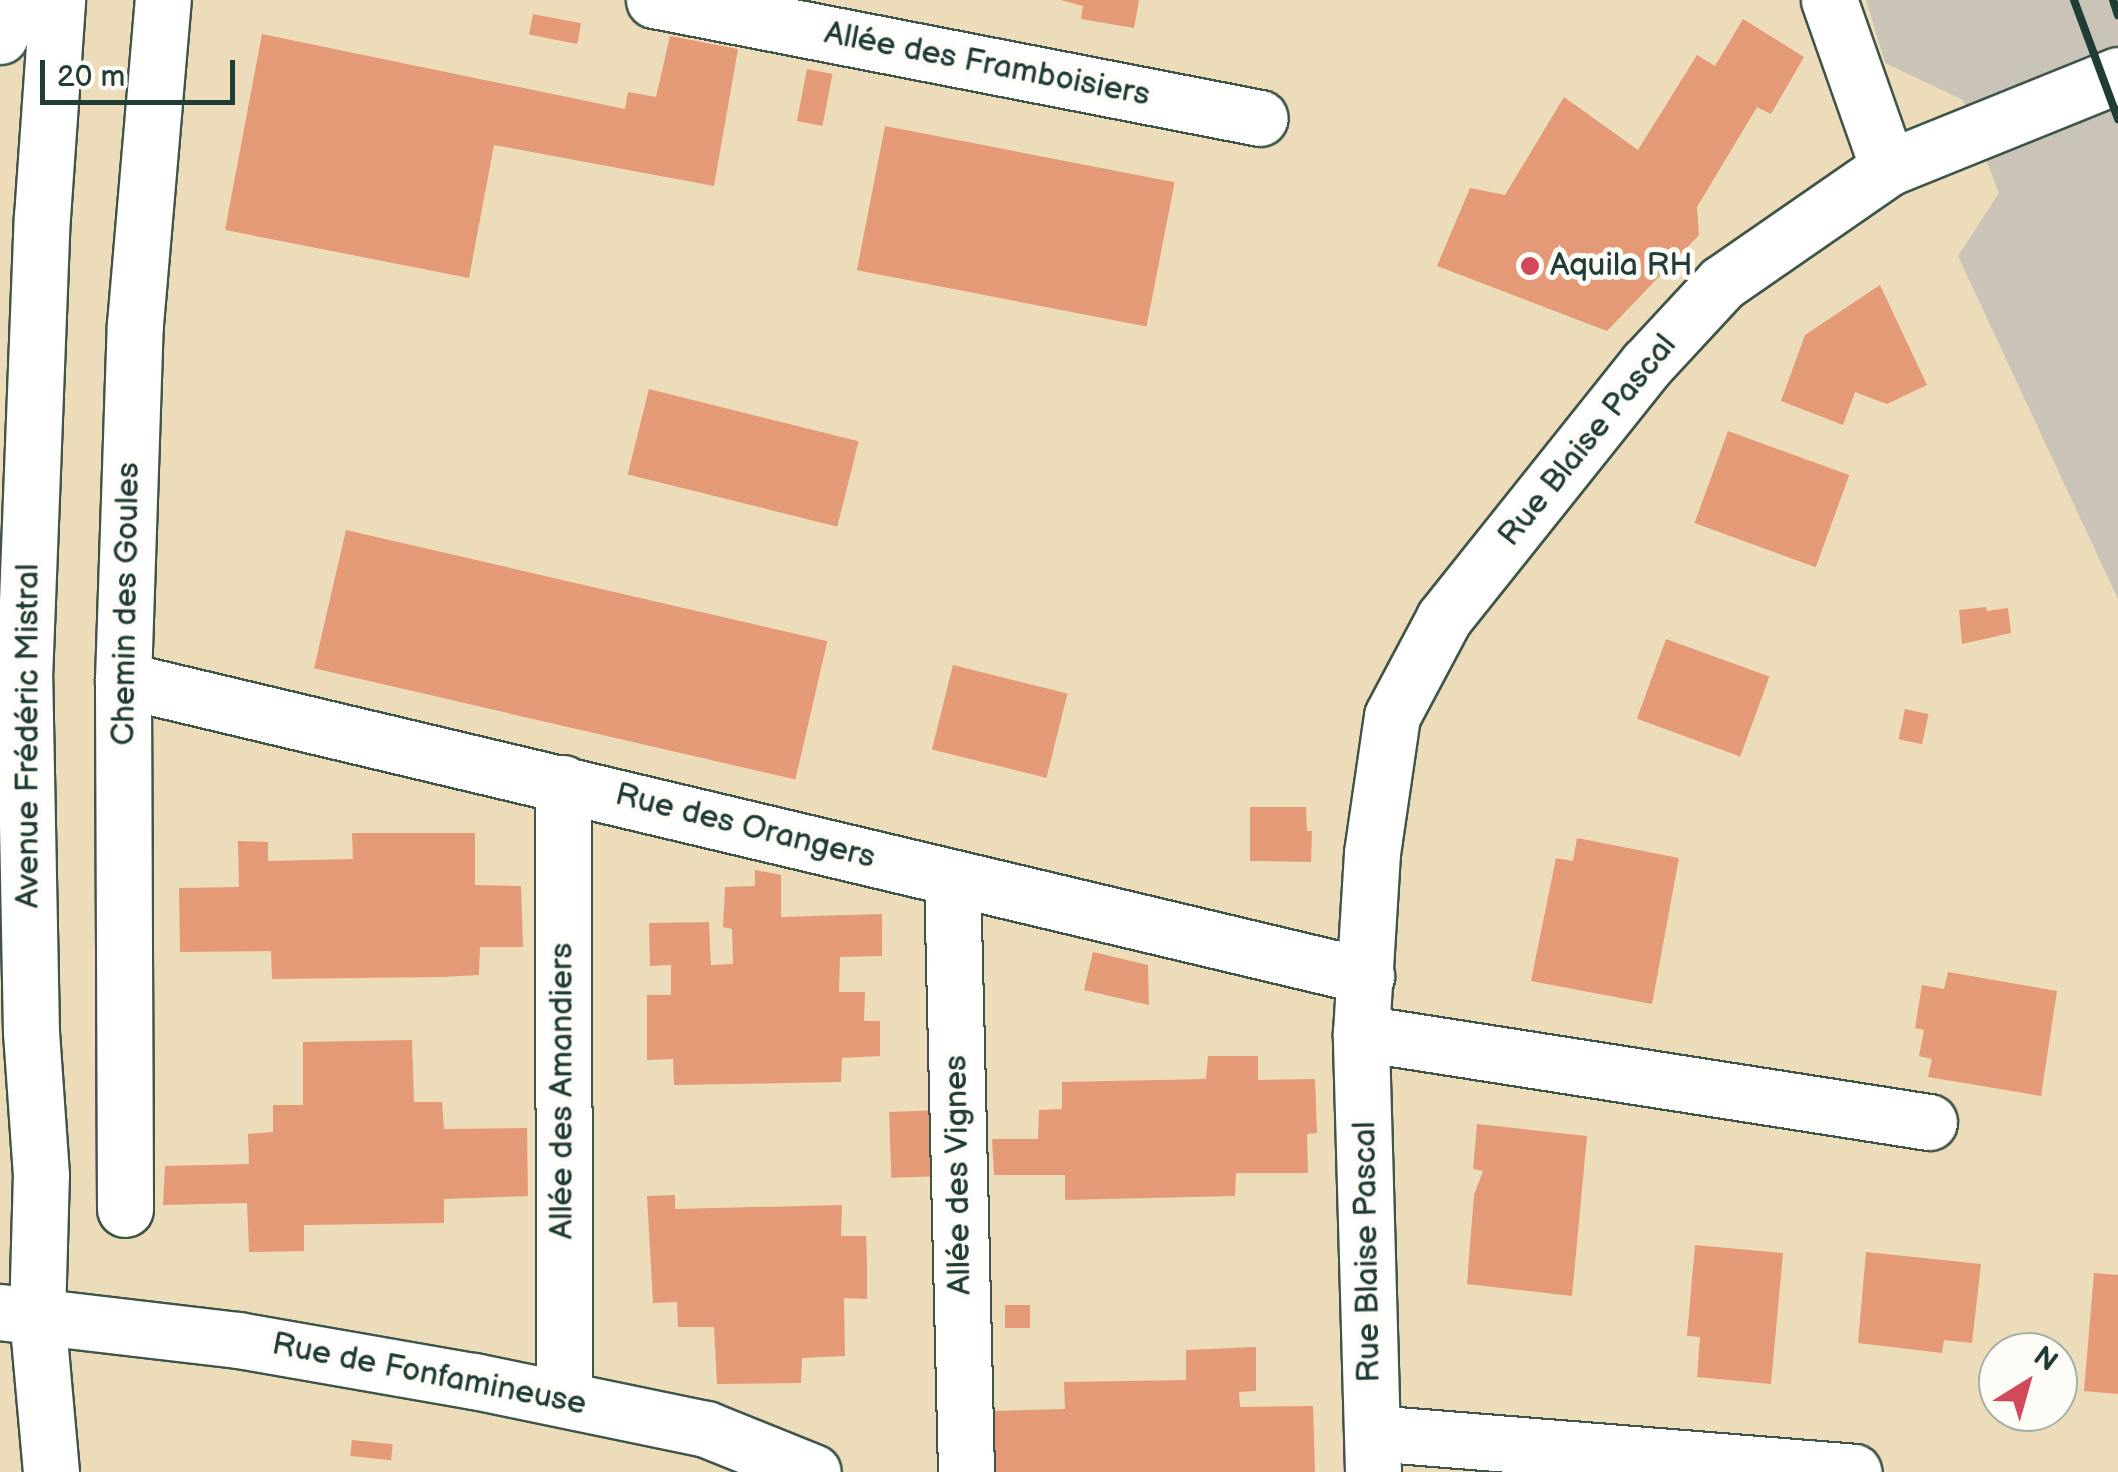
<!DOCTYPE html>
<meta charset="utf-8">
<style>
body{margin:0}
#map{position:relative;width:2118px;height:1472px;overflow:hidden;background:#eddcb9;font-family:"Balsamiq Sans",sans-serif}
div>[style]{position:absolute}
.industrial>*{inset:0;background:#cac3b8}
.building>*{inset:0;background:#e49a76;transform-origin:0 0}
.roads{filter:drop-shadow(2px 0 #3e5548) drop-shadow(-2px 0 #3e5548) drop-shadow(0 2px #3e5548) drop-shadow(0 -2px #3e5548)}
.minor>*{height:55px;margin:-27.5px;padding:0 27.5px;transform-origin:27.5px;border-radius:27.5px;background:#fff}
.major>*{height:55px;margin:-27.5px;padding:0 27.5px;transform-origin:27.5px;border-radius:27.5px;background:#fff}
.rail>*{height:8px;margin:-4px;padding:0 4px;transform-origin:4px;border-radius:4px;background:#1f3d34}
.dots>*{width:28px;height:28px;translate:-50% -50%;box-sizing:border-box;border:5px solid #fdfcf7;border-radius:50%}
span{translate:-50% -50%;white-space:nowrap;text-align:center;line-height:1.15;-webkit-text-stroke:10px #fdfcf7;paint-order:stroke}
.street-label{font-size:32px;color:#1f3d34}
.poi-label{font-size:32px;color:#1f3d34}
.left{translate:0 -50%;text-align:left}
.north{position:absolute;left:1978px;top:1332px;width:100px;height:100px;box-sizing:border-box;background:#fdfcf7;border:2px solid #a4b0a9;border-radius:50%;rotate:37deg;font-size:28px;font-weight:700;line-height:40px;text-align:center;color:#1f3d34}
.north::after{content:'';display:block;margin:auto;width:35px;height:45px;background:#d1495b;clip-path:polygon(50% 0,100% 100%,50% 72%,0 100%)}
.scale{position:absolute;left:40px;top:60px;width:195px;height:45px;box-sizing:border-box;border:5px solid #1f3d34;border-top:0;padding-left:12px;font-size:30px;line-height:35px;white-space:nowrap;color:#1f3d34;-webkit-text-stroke:8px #fdfcf7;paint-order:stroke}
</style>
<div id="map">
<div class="industrial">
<i style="clip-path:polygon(1866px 0,2118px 0,2118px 599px,1958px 256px,1999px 193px,1963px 100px,1885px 63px)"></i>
</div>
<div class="building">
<i style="clip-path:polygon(1061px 0,1139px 0,1134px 28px,1081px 19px,1083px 6px)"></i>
<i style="left:533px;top:14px;width:49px;height:21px;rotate:11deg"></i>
<i style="clip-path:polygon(1743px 19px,1804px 57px,1771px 114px,1757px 107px,1697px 207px,1699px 235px,1607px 331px,1437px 266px,1470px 188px,1505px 195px,1564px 97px,1638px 150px,1697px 55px,1715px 66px)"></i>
<i style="clip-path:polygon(262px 34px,625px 109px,628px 92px,656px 97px,670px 36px,738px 49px,714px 186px,494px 145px,469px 278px,225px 230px)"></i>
<i style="left:807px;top:69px;width:26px;height:53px;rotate:11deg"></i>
<i style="left:885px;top:126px;width:295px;height:147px;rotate:11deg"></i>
<i style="clip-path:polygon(1880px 285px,1927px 385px,1887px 404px,1855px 392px,1843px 425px,1781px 401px,1805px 335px)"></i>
<i style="left:649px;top:389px;width:216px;height:88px;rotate:14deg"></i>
<i style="left:1728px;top:431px;width:129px;height:98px;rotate:20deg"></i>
<i style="left:346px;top:530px;width:494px;height:142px;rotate:13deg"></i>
<i style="clip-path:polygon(1986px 607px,1987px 611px,2008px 608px,2011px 633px,1962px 644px,1959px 610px)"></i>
<i style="left:1666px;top:639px;width:110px;height:85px;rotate:20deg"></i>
<i style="left:953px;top:665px;width:118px;height:87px;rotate:14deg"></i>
<i style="left:1905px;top:709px;width:24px;height:31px;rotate:12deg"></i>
<i style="clip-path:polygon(1250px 807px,1306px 807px,1307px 831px,1312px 831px,1311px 862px,1250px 861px)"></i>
<i style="clip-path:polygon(352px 833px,475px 833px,475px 885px,521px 886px,523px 947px,480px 947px,479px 975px,441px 977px,272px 979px,271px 951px,180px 952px,179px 888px,239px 887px,238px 841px,268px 842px,268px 861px,353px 859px)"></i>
<i style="clip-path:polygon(1577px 838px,1679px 858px,1652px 1004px,1531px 981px,1556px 858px,1573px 861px)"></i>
<i style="clip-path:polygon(755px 870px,781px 875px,781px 917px,882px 914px,882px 956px,840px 957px,839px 992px,865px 992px,864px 1021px,880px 1021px,880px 1056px,842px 1058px,841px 1082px,674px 1085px,673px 1059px,647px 1060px,647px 995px,671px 995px,671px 965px,650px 966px,649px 923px,709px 922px,711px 965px,733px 964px,732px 929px,723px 927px,725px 887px,755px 886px)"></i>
<i style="clip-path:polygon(1093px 952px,1148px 965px,1149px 1005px,1084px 990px)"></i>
<i style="clip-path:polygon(1948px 972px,2057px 991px,2041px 1096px,1928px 1077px,1932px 1059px,1919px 1056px,1924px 1030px,1915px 1028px,1922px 985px,1944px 989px)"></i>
<i style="clip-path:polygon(412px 1040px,414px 1102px,442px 1102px,444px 1129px,527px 1128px,528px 1196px,444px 1199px,444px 1223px,304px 1225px,304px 1251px,249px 1252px,247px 1203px,163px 1205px,165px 1166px,249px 1164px,248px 1134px,273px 1132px,273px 1105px,303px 1105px,303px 1042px)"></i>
<i style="clip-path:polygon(1208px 1056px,1258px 1056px,1258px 1080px,1315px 1079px,1317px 1133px,1307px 1134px,1308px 1173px,1236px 1173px,1235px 1196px,1065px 1200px,1065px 1175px,994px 1175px,992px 1139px,1038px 1139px,1039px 1110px,1062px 1109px,1062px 1082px,1206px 1079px)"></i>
<i style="left:943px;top:1110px;width:66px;height:54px;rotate:88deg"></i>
<i style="clip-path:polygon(1477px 1124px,1587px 1136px,1572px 1296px,1467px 1284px,1474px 1195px,1483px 1171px,1473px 1169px)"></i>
<i style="clip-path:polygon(675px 1195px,675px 1209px,842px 1205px,841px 1236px,866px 1236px,867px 1262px,867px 1299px,844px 1298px,845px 1356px,802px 1358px,801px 1383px,717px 1384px,714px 1327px,678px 1327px,677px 1302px,653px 1303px,647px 1196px)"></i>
<i style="clip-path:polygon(1695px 1245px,1783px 1253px,1771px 1384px,1697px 1377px,1700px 1337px,1687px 1336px)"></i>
<i style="clip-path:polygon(1866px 1252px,1981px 1264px,1972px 1343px,1944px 1340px,1942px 1353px,1858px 1343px)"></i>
<i style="clip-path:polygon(2094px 1273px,2118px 1275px,2118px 1394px,2084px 1391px)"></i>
<i style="left:1005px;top:1305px;width:25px;height:23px"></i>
<i style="clip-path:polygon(1256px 1347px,1256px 1391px,1239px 1392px,1240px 1407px,1313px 1406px,1315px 1472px,994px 1472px,991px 1411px,1065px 1409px,1064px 1382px,1186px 1380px,1186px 1350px)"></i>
<i style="left:352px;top:1440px;width:41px;height:16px;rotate:6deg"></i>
</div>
<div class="roads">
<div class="minor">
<i style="left:654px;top:0;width:617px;rotate:11.02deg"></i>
<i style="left:1829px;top:0;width:178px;rotate:70.6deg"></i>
<i style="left:123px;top:680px;width:1278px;rotate:13.39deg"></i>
<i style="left:563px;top:783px;width:616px;rotate:89.91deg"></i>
<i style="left:952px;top:878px;width:594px;rotate:88.65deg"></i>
<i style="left:1361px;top:1033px;width:575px;rotate:8.91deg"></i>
<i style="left:125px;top:1209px;width:529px;rotate:-90.22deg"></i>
<i style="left:123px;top:680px;width:356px;rotate:-88.1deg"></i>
<i style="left:135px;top:324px;width:325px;rotate:-85.1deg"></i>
<i style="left:0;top:1312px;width:240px;rotate:6.7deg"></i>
<i style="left:238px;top:1340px;width:240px;rotate:9.9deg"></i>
<i style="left:474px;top:1381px;width:237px;rotate:11.7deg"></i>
<i style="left:706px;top:1429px;width:115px;rotate:21.9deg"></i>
<i style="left:1372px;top:1433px;width:483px;rotate:4.6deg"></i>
<i style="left:1373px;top:1472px;width:439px;rotate:-91.6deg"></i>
<i style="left:1361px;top:1033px;width:180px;rotate:-86.5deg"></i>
<i style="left:1372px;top:853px;width:138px;rotate:-81.7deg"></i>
<i style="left:1392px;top:716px;width:111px;rotate:-62deg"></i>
<i style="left:1444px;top:618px;width:325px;rotate:-51.4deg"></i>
<i style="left:1647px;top:364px;width:110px;rotate:-47.2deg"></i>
<i style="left:1722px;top:283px;width:202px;rotate:-34.7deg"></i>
<i style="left:1888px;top:168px;width:248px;rotate:-22deg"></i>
</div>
<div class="major">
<i style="left:0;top:36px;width:37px;rotate:-74deg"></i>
<i style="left:51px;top:1472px;width:157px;rotate:-95.1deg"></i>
<i style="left:37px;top:1316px;width:141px;rotate:-88.4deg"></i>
<i style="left:41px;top:1175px;width:143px;rotate:-94deg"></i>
<i style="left:31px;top:1032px;width:353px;rotate:-91.1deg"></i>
<i style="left:24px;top:679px;width:462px;rotate:-87.8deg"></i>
<i style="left:42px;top:217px;width:218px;rotate:-86deg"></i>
</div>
</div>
<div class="rail">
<i style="left:2074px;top:0;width:127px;rotate:69.7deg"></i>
<i style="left:2113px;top:0;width:16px;rotate:72deg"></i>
</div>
<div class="dots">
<i style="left:1530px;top:266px;background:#d1495b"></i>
</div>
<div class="street-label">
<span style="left:987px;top:65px;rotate:11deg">Allée des Framboisiers</span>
<span style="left:1588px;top:441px;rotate:-51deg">Rue Blaise Pascal</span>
<span style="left:127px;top:604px;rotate:-89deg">Chemin des Goules</span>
<span style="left:29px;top:736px;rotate:-90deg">Avenue Frédéric Mistral</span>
<span style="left:745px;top:827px;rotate:14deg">Rue des Orangers</span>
<span style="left:563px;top:1091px;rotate:-90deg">Allée des Amandiers</span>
<span style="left:959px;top:1175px;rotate:-91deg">Allée des Vignes</span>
<span style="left:1368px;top:1252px;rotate:-91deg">Rue Blaise Pascal</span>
<span style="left:429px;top:1375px;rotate:11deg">Rue de Fonfamineuse</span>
</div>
<div class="poi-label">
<span class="left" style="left:1550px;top:266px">Aquila RH</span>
</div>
<div class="north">N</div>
<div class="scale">20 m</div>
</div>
